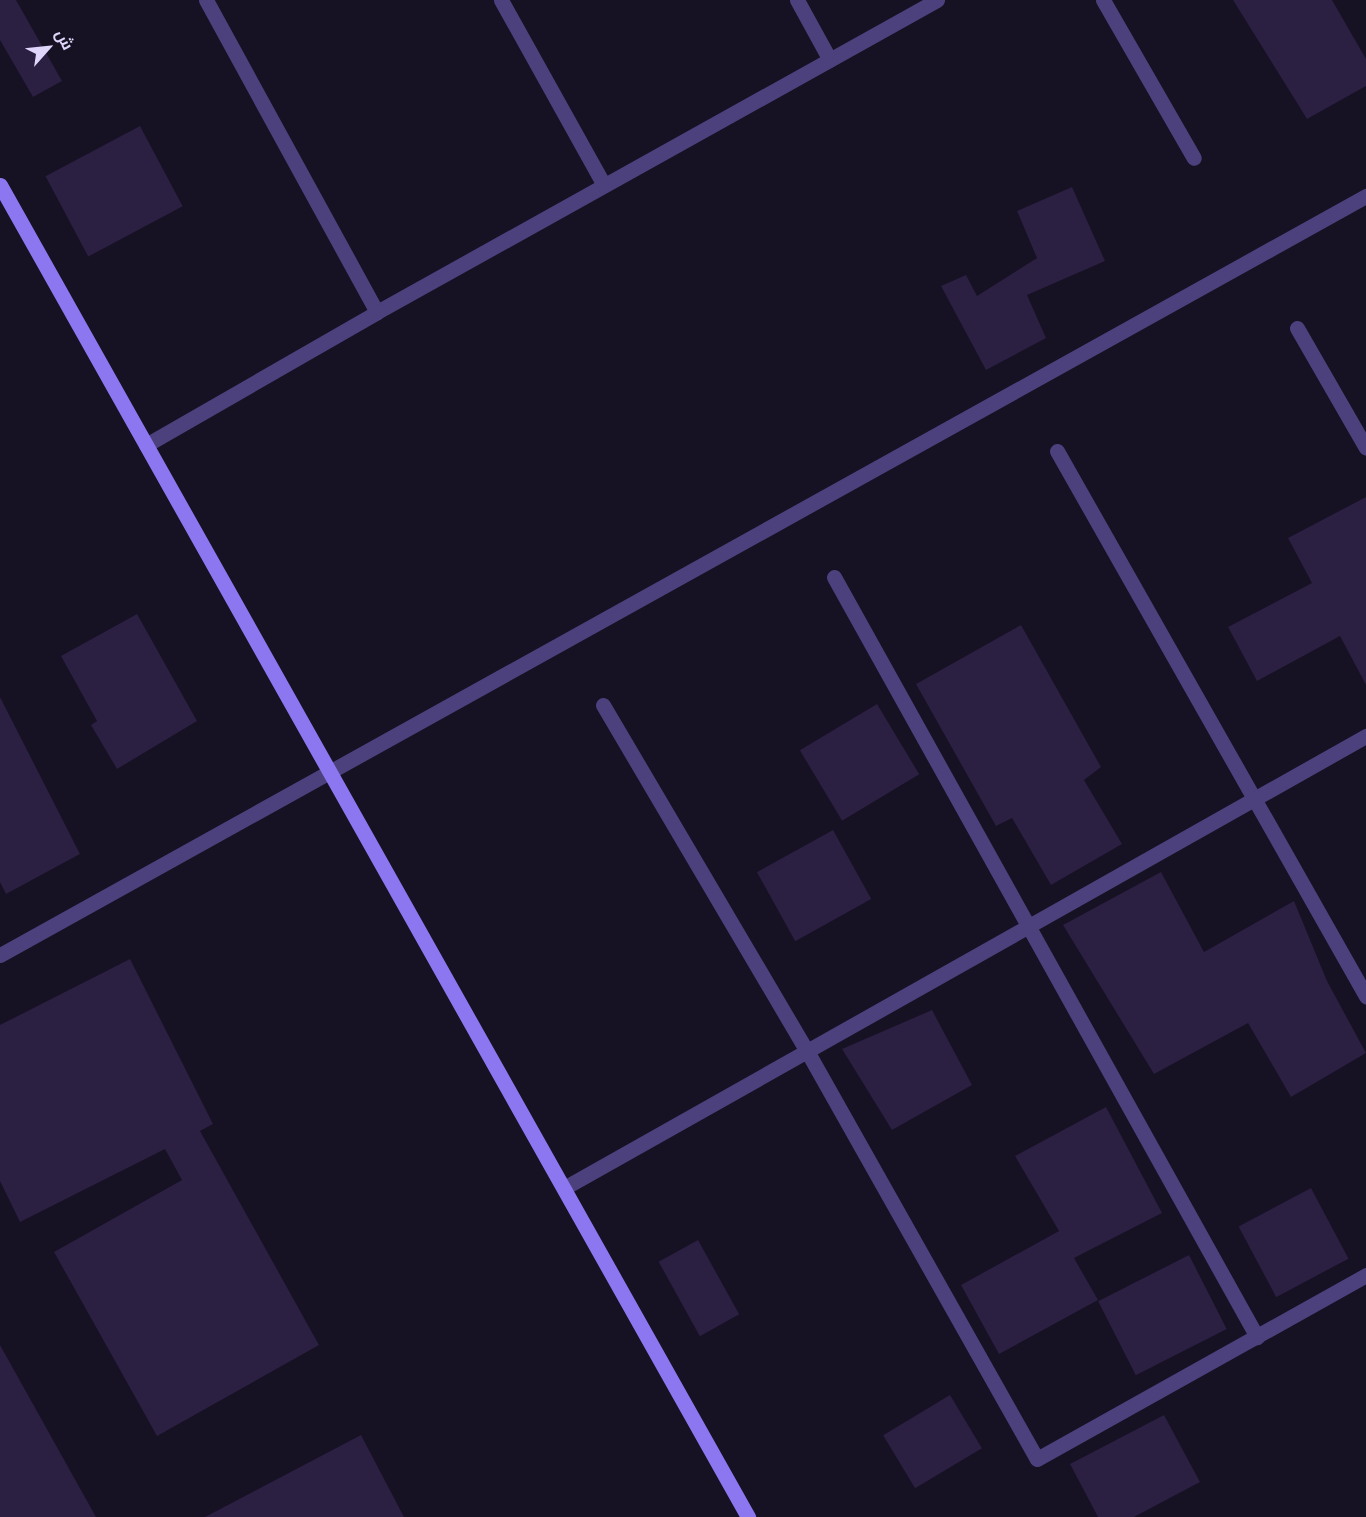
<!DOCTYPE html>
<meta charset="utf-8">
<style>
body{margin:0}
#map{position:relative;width:1366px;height:1517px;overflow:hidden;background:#161123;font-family:"Fira Sans",Cairo,sans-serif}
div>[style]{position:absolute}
.building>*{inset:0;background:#2b1f42;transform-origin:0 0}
.street>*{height:15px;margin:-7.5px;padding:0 7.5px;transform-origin:7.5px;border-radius:7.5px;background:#4c417d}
.secondary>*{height:15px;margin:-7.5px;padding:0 7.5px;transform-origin:7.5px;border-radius:7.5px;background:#8c77f1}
span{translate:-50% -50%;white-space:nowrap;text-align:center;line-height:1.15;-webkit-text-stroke:4.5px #161123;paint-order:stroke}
.north{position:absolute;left:18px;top:18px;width:60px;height:60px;-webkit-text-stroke:4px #161123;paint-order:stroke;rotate:63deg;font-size:16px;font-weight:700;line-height:24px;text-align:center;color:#e0d6fb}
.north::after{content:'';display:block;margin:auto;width:21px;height:27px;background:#e0d6fb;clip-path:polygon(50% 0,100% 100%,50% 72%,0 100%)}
</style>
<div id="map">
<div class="building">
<i style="clip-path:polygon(0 0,16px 0,62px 81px,33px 97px,0 40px)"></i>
<i style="clip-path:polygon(1233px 0,1332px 0,1366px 59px,1366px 86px,1307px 119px)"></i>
<i style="left:140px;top:126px;width:91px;height:107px;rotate:62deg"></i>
<i style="clip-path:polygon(1072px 187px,1105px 261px,1027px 295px,1046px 338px,986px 370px,941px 286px,966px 275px,977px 296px,1037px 258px,1017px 211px)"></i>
<i style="clip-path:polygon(1366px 497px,1366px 685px,1340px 636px,1257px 681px,1228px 627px,1312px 583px,1288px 538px)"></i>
<i style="clip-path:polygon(137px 614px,197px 721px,117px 769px,91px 725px,97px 721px,61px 656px)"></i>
<i style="clip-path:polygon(1021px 625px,1101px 767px,1084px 780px,1122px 844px,1051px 885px,1012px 818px,996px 826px,916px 684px)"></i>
<i style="clip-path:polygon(0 697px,80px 854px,6px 894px,0 882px)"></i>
<i style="left:877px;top:704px;width:82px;height:90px;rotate:59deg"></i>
<i style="left:833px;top:830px;width:79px;height:87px;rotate:61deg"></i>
<i style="clip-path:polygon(1161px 872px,1204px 952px,1294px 901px,1327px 981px,1366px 1053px,1291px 1097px,1248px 1023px,1154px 1074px,1063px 925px)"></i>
<i style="clip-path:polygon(130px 959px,213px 1124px,200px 1131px,319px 1345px,157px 1436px,54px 1252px,182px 1180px,165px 1149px,20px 1222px,0 1181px,0 1025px)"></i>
<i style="clip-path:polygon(932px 1010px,972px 1085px,892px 1130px,842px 1049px)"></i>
<i style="clip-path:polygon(1106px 1107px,1162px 1213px,1074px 1258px,1098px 1300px,999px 1354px,961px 1285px,1059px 1231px,1015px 1156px)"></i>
<i style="left:1311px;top:1188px;width:80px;height:82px;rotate:62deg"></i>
<i style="left:698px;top:1240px;width:85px;height:45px;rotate:61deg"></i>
<i style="left:1189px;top:1255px;width:83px;height:102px;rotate:63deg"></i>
<i style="clip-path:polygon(0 1345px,96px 1517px,0 1517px)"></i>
<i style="left:950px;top:1395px;width:62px;height:78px;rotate:59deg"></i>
<i style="clip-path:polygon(1164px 1415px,1200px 1482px,1134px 1517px,1098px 1517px,1070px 1464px)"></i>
<i style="clip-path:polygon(361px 1435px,404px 1517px,205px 1517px)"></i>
</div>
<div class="street">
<i style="left:206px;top:0;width:356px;rotate:61.3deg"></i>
<i style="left:377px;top:312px;width:641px;rotate:-29.12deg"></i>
<i style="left:501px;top:0;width:212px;rotate:60.9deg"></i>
<i style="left:797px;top:0;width:68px;rotate:61.2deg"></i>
<i style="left:1103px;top:0;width:182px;rotate:60.1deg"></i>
<i style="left:1297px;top:328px;width:138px;rotate:60.1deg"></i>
<i style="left:146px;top:445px;width:267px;rotate:-29.9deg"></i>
<i style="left:1057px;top:451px;width:627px;rotate:60.45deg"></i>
<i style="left:834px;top:577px;width:870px;rotate:60.9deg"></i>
<i style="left:603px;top:705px;width:402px;rotate:59.5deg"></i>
<i style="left:807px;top:1051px;width:468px;rotate:60.6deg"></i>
<i style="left:1037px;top:1459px;width:377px;rotate:-29.2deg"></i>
<i style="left:0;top:955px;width:1563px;rotate:-29.06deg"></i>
<i style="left:564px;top:1188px;width:921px;rotate:-29.41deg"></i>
</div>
<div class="secondary">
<i style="left:0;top:185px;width:1528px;rotate:60.68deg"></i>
</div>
<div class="north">ش</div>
</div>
